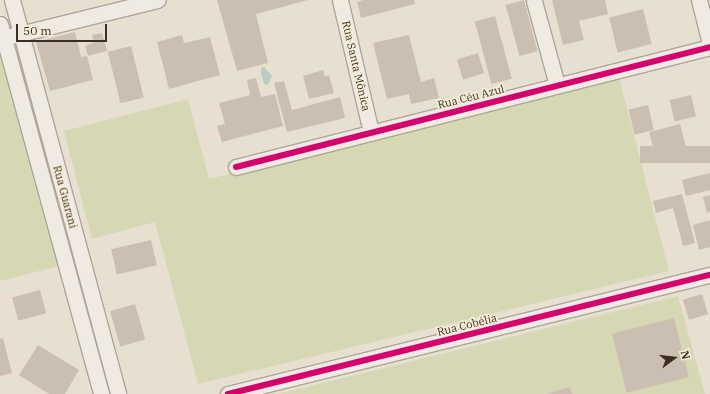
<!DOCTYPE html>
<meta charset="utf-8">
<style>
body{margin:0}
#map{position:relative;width:710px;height:394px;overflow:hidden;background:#e7e0d1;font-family:"IBM Plex Serif",serif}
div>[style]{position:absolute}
.green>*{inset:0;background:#d6d7b3}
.water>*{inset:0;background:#bcccc2}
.building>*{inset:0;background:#cbbfb2;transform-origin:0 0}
.roads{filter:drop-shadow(1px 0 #ada599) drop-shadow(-1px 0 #ada599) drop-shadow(0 1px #ada599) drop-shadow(0 -1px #ada599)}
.minor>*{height:15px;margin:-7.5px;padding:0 7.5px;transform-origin:7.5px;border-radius:7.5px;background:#efebe3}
.cycleway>*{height:6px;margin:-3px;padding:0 3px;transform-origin:3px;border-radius:3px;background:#d6006c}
span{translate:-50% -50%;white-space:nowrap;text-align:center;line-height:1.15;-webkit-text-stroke:3px #f7eed8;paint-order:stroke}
.street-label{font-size:11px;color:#3d2e20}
.north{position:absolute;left:654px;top:338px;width:40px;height:40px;-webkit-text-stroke:3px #f7eed8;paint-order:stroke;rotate:75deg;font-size:11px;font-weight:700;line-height:16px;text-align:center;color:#3d2e20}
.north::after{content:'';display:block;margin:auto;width:14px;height:18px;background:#3d2e20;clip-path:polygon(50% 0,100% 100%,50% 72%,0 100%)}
.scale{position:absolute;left:16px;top:24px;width:91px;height:18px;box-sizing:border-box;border:2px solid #3d2e20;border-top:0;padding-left:5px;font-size:12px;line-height:14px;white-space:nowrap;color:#3d2e20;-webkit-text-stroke:3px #f7eed8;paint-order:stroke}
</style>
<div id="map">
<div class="green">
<i style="clip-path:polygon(0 39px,59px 266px,0 281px)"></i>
<i style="clip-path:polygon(619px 78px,669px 271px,198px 384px,155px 222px,92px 239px,64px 131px,188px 99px,209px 179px)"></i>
<i style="clip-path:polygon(678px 296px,705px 394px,278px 394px)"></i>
</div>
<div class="water">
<i style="clip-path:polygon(264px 67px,272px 76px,268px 85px,264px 84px,261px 73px,261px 68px)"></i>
</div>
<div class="building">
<i style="clip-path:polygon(217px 0,308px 0,256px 14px,268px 63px,237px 71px)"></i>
<i style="clip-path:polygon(363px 0,414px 0,415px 4px,361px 18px,357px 2px)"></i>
<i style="left:524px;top:0;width:53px;height:19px;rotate:75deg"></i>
<i style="clip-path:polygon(552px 0,605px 0,608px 14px,579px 21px,584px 40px,563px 45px)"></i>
<i style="left:643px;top:9px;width:36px;height:35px;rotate:76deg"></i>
<i style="left:495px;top:16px;width:65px;height:21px;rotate:75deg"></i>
<i style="clip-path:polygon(75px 32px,81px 57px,87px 56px,93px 80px,50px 91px,36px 42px)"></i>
<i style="clip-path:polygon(102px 33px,107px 51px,88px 56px,85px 46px,94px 42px,92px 35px)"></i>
<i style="clip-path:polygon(182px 35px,184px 43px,210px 37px,220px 75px,169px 89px,157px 42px)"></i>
<i style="clip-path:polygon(409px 35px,421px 82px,434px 78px,439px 98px,411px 104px,409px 94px,387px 99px,373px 43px)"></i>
<i style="left:131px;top:46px;width:53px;height:24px;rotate:76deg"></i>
<i style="left:478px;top:53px;width:21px;height:22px;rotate:73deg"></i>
<i style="clip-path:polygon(323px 70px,325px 77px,329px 75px,334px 93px,309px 99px,303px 76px)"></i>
<i style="clip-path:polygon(256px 78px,261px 97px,275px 94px,283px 126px,222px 142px,217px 126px,225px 124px,219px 103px,250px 95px,247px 80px)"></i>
<i style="clip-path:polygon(284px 81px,292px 110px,340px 97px,345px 118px,287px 132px,274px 83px)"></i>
<i style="left:691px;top:95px;width:22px;height:22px;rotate:77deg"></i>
<i style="left:648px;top:105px;width:26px;height:20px;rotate:77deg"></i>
<i style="left:680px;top:124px;width:23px;height:32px;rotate:75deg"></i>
<i style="left:710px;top:146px;width:17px;height:70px;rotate:90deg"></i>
<i style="clip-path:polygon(710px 173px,710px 190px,686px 196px,682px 180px)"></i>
<i style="clip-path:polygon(682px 194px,695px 243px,683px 246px,673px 208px,656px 213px,653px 201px)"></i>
<i style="clip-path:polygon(710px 195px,710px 212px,707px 213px,703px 197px)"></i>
<i style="clip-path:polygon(710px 220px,710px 247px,699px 250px,693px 225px)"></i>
<i style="left:151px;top:240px;width:26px;height:41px;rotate:77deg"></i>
<i style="left:40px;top:290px;width:24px;height:29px;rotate:75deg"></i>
<i style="left:702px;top:294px;width:21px;height:20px;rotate:73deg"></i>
<i style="left:135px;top:304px;width:37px;height:26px;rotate:74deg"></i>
<i style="left:674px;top:318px;width:61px;height:64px;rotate:76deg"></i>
<i style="clip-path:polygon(3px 338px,12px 373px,0 376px,0 339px)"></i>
<i style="clip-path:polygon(38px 345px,79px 370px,65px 394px,49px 394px,19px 375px)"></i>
<i style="clip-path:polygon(570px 387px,572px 394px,546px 394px)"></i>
</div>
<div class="roads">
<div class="minor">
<i style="left:12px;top:0;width:408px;rotate:74.9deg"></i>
<i style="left:340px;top:0;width:136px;rotate:76.8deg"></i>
<i style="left:699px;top:0;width:44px;rotate:75.7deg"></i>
<i style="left:534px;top:1px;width:87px;rotate:74.7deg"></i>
<i style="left:0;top:24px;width:384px;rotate:74.7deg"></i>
<i style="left:11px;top:36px;width:151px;rotate:-13.8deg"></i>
<i style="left:236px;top:167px;width:489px;rotate:-14.2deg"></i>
<i style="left:228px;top:394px;width:496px;rotate:-13.9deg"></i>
</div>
</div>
<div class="cycleway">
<i style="left:236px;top:167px;width:489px;rotate:-14.2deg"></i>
<i style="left:228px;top:394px;width:496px;rotate:-13.9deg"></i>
</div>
<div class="street-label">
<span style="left:356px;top:66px;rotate:77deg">Rua Santa Mônica</span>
<span style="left:471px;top:97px;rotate:-14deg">Rua Céu Azul</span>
<span style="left:65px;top:197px;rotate:75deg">Rua Guarani</span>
<span style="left:467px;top:325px;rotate:-14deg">Rua Cobélia</span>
</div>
<div class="north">N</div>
<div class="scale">50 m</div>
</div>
